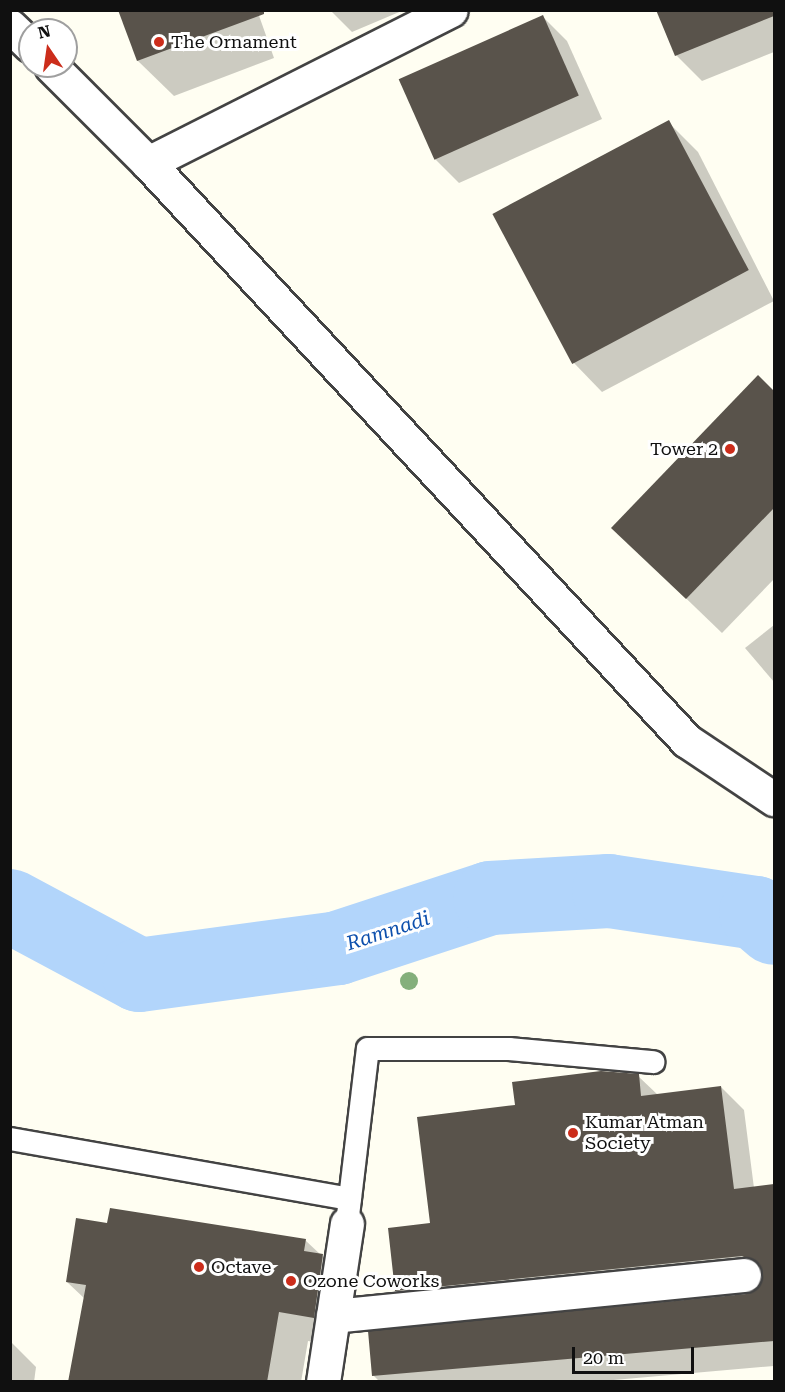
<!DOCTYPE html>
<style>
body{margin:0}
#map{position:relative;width:785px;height:1392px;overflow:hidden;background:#fffef2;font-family:"Roboto Serif",serif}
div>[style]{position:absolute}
.shadow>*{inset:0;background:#0003}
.river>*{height:74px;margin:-37px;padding:0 37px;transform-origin:37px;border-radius:37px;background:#b2d5fb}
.building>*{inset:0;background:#59534b;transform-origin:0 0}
.roads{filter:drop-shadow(2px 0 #434343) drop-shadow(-2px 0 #434343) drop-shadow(0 2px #434343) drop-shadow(0 -2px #434343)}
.lane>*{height:22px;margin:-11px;padding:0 11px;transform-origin:11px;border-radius:11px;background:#fff}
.street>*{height:33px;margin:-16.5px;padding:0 16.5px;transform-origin:16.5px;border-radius:16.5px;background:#fff}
.trees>*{width:18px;height:18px;margin:-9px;border-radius:50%;background:#84af7b}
.dots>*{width:16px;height:16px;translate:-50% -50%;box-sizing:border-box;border:3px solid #fff;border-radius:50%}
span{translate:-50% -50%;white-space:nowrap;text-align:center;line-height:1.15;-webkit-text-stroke:6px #fff;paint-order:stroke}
.poi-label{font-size:18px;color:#101010}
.left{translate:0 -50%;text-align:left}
.right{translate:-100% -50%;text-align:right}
.water-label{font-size:20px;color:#0e50ad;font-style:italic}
.frame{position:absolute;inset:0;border:12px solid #101010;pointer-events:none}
.north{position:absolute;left:18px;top:18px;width:60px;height:60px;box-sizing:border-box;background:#fff;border:2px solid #9f9f9f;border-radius:50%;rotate:347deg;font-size:16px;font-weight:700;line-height:24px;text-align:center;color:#101010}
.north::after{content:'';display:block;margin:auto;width:21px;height:27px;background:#cc2d1b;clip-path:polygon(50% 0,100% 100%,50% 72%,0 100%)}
.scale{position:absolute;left:572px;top:1347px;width:122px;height:27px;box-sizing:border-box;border:3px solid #101010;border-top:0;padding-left:8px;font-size:18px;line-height:21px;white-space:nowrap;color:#101010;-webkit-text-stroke:4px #fff;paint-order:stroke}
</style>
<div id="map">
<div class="shadow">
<i style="clip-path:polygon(119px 10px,257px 10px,274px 58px,174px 96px,138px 61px)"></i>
<i style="clip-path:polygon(330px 10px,404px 10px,352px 32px)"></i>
<i style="clip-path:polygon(658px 10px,774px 10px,774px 52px,702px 81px,676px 55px)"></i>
<i style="clip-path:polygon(542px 16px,567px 41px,602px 119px,459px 183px,435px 159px)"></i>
<i style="clip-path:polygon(668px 122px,698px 152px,774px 301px,602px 392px,573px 362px)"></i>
<i style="clip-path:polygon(758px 378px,774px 393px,774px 579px,722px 633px,613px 528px)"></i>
<i style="clip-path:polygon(774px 625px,774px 682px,745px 648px)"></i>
<i style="clip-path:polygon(638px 1076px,658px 1095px,721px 1087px,744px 1110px,754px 1188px,774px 1186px,774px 1366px,591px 1382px,380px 1382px,373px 1375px,746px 1295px,763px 1283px,420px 1313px,397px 1290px,432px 1224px,517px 1106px)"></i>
<i style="clip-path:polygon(109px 1225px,305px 1240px,353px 1285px,343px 1347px,308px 1341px,301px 1382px,70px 1382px,85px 1299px,67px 1282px)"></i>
<i style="clip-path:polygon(10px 1341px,36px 1367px,34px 1382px,10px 1382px)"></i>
</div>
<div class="river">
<i style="left:10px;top:906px;width:146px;rotate:28.1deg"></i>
<i style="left:139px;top:975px;width:201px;rotate:-7.7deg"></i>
<i style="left:338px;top:948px;width:160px;rotate:-18.2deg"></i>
<i style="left:490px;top:898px;width:119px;rotate:-3.4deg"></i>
<i style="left:609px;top:891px;width:149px;rotate:8.5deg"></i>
<i style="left:756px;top:913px;width:23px;rotate:40deg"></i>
</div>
<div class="building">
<i style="clip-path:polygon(118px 10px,264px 10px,264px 14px,137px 61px)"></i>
<i style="clip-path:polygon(656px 10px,774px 10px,774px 16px,675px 56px)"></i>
<i style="left:543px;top:15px;width:88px;height:158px;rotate:66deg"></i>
<i style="left:669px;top:120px;width:170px;height:200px;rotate:62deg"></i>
<i style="clip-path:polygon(758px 375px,774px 391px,774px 508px,686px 599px,611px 528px)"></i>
<i style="clip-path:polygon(601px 1071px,639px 1074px,641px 1096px,721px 1086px,734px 1189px,774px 1184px,774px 1341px,372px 1376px,368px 1331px,746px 1294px,761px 1283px,760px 1265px,742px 1256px,395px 1291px,388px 1228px,430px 1223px,417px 1117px,515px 1105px,512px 1082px)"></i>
<i style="clip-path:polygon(110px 1208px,306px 1239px,304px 1251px,323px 1254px,314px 1318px,279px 1312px,267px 1382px,68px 1382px,86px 1285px,66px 1282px,76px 1218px,107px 1223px)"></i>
</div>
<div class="roads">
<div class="lane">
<i style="left:10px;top:1139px;width:345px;rotate:10deg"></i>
<i style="left:347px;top:1224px;width:176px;rotate:-83.2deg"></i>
<i style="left:368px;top:1049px;width:141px"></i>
<i style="left:509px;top:1049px;width:145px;rotate:5.2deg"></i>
</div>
<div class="street">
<i style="left:10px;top:26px;width:28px;rotate:44deg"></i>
<i style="left:51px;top:66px;width:137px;rotate:45deg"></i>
<i style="left:148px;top:163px;width:790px;rotate:47deg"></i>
<i style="left:687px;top:741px;width:105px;rotate:33.7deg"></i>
<i style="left:148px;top:163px;width:339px;rotate:-26.8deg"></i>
<i style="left:333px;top:1316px;width:413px;rotate:-5.7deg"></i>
<i style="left:323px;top:1382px;width:160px;rotate:-81.4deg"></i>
</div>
</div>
<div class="trees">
<i style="left:409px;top:981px"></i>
</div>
<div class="dots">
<i style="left:159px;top:42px;background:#cc2d1b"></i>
<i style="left:730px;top:449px;background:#cc2d1b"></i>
<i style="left:573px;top:1133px;background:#cc2d1b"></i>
<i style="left:199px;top:1267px;background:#cc2d1b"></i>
<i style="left:291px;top:1281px;background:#cc2d1b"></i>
</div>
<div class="poi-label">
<span class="left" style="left:171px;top:42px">The Ornament</span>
<span class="right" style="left:718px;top:449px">Tower 2</span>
<span class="left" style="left:585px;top:1133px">Kumar Atman<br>Society</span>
<span class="left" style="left:211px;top:1267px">Octave</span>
<span class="left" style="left:303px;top:1281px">Ozone Coworks</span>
</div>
<div class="water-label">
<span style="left:388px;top:931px;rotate:-18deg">Ramnadi</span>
</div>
<div class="frame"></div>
<div class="north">N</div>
<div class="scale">20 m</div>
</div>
